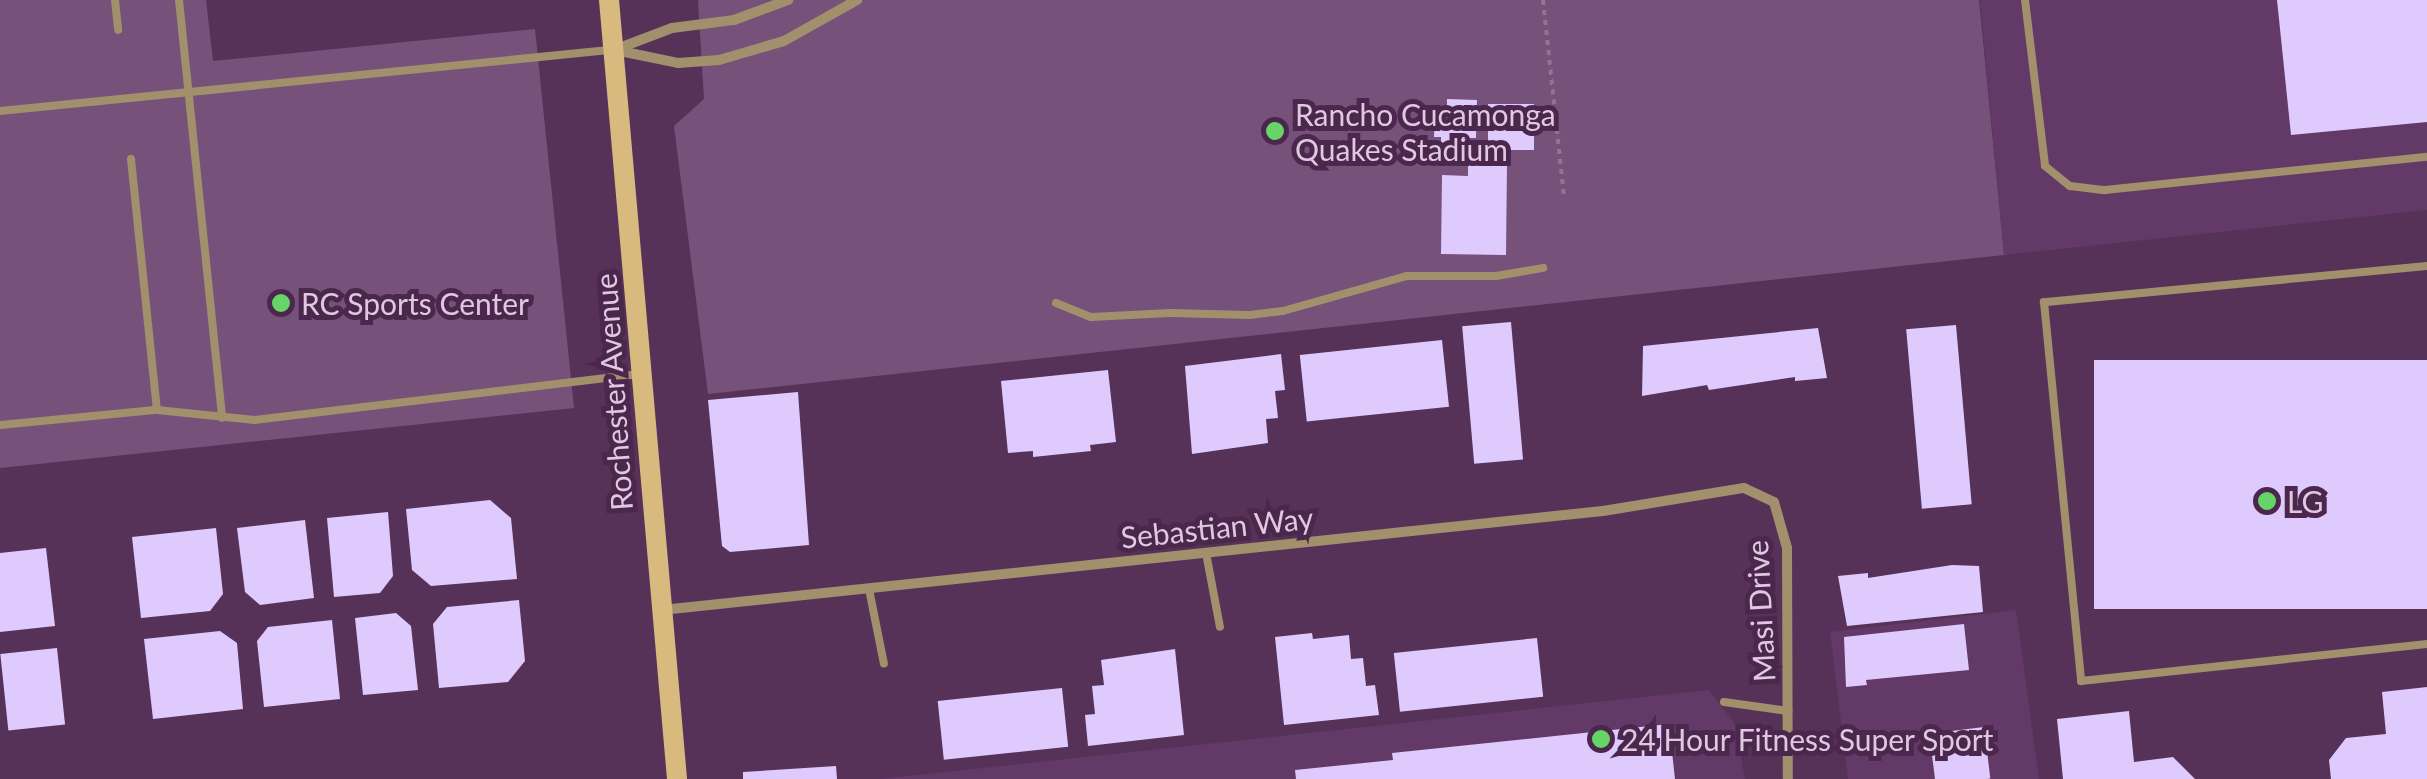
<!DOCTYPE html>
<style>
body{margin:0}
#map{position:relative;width:2427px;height:779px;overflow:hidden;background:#563259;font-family:Lato,sans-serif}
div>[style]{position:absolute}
.built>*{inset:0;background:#633967}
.green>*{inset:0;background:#765179}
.building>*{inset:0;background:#dfcafe;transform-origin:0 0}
.path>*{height:4px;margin-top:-2px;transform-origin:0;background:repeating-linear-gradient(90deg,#917393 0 5px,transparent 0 10px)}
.service>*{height:8px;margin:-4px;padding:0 4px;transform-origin:4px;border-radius:4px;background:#a28f6b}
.minor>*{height:10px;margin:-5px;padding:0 5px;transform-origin:5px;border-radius:5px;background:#a28f6b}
.secondary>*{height:20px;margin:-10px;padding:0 10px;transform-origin:10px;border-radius:10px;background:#d8ba7f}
.dots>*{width:28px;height:28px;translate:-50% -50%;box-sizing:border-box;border:5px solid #4b274e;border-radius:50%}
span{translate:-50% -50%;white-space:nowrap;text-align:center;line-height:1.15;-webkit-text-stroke:10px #4b274e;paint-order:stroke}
.poi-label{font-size:30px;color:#dfc9e1}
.left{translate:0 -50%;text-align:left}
.street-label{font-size:30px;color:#dfc9e1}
</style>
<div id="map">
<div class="built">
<i style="clip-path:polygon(1980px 0,2427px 0,2427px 210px,2004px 255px)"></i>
<i style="clip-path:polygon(2016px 610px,2039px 779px,1848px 779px,1830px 632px)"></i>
<i style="clip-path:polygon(1709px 690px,1735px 724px,1745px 779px,880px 779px)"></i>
</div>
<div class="green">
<i style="clip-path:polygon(0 0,206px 0,213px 61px,535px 29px,574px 408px,0 468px)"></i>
<i style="clip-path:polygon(698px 0,1979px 0,2004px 255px,708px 394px,674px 126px,704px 99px)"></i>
</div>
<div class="building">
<i style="clip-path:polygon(2277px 0,2427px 0,2427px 122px,2291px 135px)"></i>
<i style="clip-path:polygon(1447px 99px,1477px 100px,1476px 138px,1461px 138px,1461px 156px,1441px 155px,1441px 137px,1434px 137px,1435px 108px,1447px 109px)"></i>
<i style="left:1488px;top:104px;width:46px;height:46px"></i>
<i style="clip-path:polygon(1468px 162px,1507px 163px,1506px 255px,1441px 254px,1442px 175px,1468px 176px)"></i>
<i style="left:1511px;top:322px;width:138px;height:49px;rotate:85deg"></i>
<i style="left:1956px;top:325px;width:180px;height:50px;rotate:85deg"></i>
<i style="clip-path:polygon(1818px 328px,1827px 378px,1795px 381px,1795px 377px,1709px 390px,1707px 385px,1642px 396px,1643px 346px)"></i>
<i style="left:1442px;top:340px;width:67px;height:143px;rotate:84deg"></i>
<i style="clip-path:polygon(1281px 354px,1285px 390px,1275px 391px,1278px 418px,1266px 419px,1268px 443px,1192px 454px,1185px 366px)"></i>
<i style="left:2427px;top:360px;width:249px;height:333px;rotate:90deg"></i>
<i style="clip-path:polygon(1108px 370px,1116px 442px,1090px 445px,1091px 451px,1033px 457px,1033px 451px,1008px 453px,1001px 381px)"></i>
<i style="clip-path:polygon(798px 392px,809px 545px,730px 552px,722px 546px,708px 400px)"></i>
<i style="clip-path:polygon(490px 500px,511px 518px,517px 579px,431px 586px,412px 570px,406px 509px)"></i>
<i style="clip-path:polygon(388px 512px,393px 576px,380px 593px,334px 597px,327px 518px)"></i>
<i style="clip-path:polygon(305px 520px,314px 598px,260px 605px,245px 592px,237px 528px)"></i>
<i style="clip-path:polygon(216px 528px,223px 594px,210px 611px,141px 618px,132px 537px)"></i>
<i style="clip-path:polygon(46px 548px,55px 626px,0 632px,0 553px)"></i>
<i style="clip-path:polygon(1952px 565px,1979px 566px,1983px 612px,1847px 626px,1838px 576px,1868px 573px,1868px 578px)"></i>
<i style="clip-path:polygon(519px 600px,525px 661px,508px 682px,439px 688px,433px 624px,447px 607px)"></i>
<i style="clip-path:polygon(396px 613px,411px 626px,418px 690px,363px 695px,355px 618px)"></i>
<i style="clip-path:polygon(332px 620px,340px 699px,264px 707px,257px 641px,268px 627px)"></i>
<i style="clip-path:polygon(1964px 624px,1969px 670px,1866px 680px,1867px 685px,1846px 687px,1844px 637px)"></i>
<i style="clip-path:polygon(220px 631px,237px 643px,243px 709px,153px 719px,144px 639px)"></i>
<i style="clip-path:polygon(1312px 633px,1313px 639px,1349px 635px,1351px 659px,1363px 658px,1366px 686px,1375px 685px,1379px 715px,1284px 725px,1275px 637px)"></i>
<i style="left:1537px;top:638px;width:59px;height:144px;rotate:84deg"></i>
<i style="left:57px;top:648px;width:77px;height:57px;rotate:84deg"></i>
<i style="clip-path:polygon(1175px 649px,1184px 735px,1088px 746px,1085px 715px,1095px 714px,1092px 686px,1104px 685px,1101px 660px)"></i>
<i style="clip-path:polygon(2427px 687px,2427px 779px,2331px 779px,2329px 760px,2346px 738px,2386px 734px,2382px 692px)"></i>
<i style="left:1062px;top:688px;width:59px;height:125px;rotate:84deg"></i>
<i style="clip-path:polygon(2129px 711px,2134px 762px,2173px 757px,2195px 779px,2063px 779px,2057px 719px)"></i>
<i style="clip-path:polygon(1669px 724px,1675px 779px,1296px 779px,1295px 770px,1393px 760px,1392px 753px)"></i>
<i style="left:1984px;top:727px;width:52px;height:55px;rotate:83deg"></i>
<i style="clip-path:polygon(836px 766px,837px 779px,743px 779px,743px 772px)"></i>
</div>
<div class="path">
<i style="left:1543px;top:0;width:199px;rotate:83.9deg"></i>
</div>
<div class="service">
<i style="left:115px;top:0;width:30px;rotate:84deg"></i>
<i style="left:179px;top:0;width:420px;rotate:84.1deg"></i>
<i style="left:2025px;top:0;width:167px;rotate:83.1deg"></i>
<i style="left:2045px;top:166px;width:32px;rotate:39deg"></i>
<i style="left:2070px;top:186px;width:35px;rotate:7deg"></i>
<i style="left:2105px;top:190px;width:324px;rotate:-5.9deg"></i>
<i style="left:0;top:111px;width:612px;rotate:-5.72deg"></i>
<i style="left:131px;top:159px;width:252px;rotate:84.1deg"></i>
<i style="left:2427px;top:266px;width:385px;rotate:174.6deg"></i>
<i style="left:2044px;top:302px;width:381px;rotate:84.4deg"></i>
<i style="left:2081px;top:681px;width:348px;rotate:-6.1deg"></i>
<i style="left:1056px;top:303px;width:38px;rotate:22deg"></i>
<i style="left:1091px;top:317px;width:79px;rotate:-2.9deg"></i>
<i style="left:1170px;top:313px;width:80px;rotate:1.4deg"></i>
<i style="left:1250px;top:315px;width:33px;rotate:-7deg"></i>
<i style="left:1283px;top:311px;width:129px;rotate:-15.8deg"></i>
<i style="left:1407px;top:276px;width:89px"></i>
<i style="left:1496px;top:276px;width:48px;rotate:-9.7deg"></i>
<i style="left:0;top:425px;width:158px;rotate:-5.5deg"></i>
<i style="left:157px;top:410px;width:98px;rotate:5.9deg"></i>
<i style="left:254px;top:420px;width:390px;rotate:-6.8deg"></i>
<i style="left:1206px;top:553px;width:75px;rotate:79.3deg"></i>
<i style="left:869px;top:589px;width:76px;rotate:78.7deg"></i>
<i style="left:1724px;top:702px;width:65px;rotate:8deg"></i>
</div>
<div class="minor">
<i style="left:614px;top:50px;width:62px;rotate:-20.8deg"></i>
<i style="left:672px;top:28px;width:63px;rotate:-7.4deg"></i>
<i style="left:734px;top:20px;width:58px;rotate:-20.3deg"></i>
<i style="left:615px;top:50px;width:64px;rotate:11.7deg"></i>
<i style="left:678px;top:63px;width:41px;rotate:-4.2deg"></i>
<i style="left:719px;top:60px;width:68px;rotate:-16.3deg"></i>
<i style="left:784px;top:41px;width:84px;rotate:-29.3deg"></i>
<i style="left:662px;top:610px;width:946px;rotate:-6.01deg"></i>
<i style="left:1603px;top:511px;width:143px;rotate:-9.3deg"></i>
<i style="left:1744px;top:488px;width:33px;rotate:25deg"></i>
<i style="left:1774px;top:502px;width:48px;rotate:74.2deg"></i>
<i style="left:1787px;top:548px;width:231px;rotate:89.8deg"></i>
</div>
<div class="secondary">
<i style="left:609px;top:0;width:782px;rotate:85.01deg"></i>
</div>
<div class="dots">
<i style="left:1275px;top:131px;background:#66d467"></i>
<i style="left:281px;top:303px;background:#66d467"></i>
<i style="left:2267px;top:501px;background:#66d467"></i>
<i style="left:1601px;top:739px;background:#66d467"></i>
</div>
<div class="poi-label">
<span class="left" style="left:1295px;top:131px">Rancho Cucamonga<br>Quakes Stadium</span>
<span class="left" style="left:301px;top:303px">RC Sports Center</span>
<span class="left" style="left:2287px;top:501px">LG</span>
<span class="left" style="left:1621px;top:739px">24 Hour Fitness Super Sport</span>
</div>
<div class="street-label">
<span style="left:613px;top:392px;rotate:-94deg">Rochester Avenue</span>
<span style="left:1217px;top:527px;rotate:-6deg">Sebastian Way</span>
<span style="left:1760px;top:611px;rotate:-93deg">Masi Drive</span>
</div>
</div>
